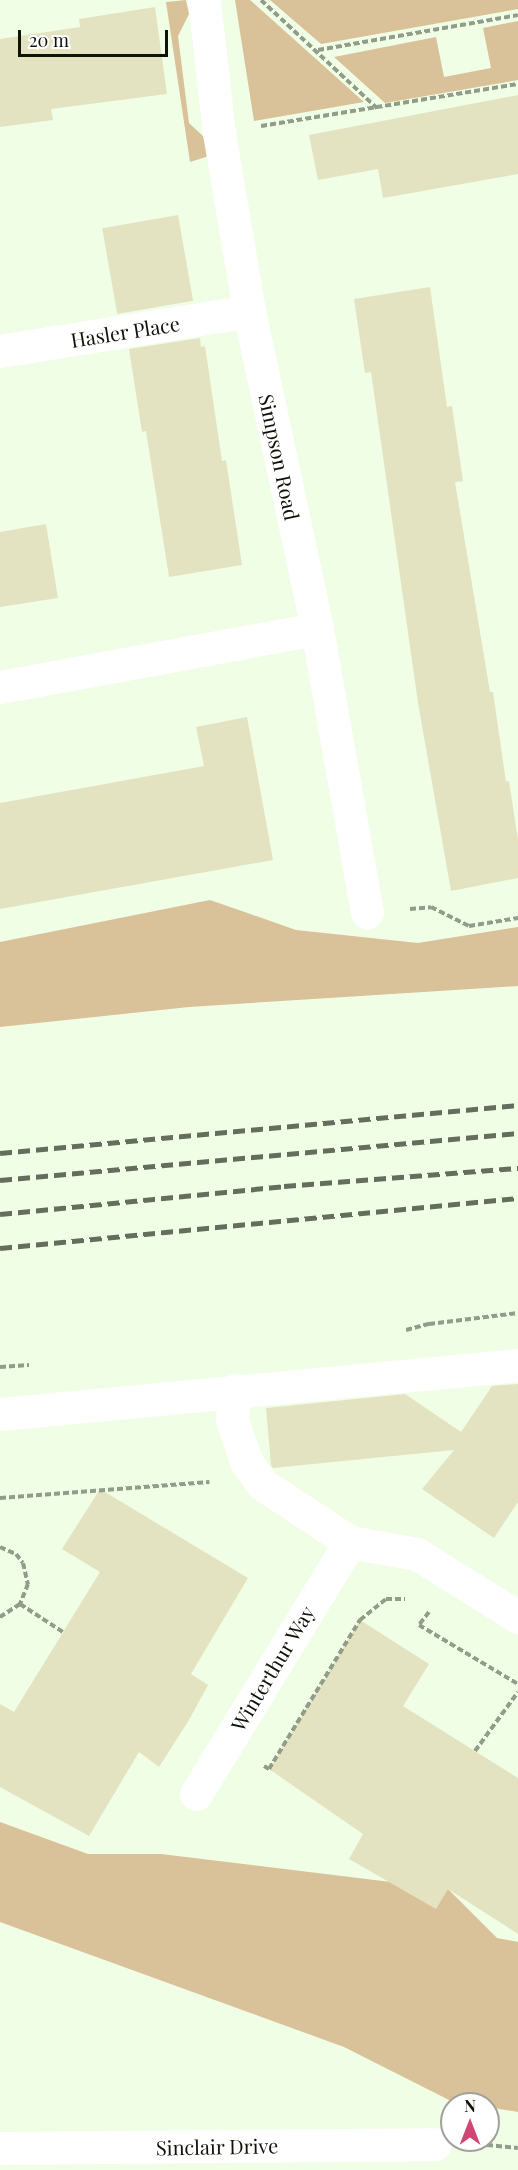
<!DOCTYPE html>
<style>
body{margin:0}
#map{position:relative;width:518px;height:2170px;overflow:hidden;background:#f0fee5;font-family:"Playfair Display",serif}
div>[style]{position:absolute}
.green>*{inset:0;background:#d9c199}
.building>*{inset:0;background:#e4e3c1;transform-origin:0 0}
.path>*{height:4px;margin-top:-2px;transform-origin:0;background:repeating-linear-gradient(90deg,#919c89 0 6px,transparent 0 9px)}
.minor>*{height:33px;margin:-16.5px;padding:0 16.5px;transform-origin:16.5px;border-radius:16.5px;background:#fff}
.rail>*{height:4.5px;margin-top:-2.25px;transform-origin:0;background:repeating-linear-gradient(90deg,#656d5d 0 12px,transparent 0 18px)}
span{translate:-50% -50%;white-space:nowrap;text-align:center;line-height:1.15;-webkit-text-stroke:4.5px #fff;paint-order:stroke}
.street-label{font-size:20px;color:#0f1409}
.north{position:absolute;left:440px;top:2092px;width:60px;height:60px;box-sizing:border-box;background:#fff;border:2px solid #9fa19d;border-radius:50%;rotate:0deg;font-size:16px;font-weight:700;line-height:24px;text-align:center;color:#0f1409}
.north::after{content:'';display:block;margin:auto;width:21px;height:27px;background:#d24471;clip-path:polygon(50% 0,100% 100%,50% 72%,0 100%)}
.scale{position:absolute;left:18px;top:30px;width:150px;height:27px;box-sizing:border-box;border:3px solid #0f1409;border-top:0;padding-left:8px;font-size:18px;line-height:21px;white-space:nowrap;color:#0f1409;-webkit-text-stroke:4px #fff;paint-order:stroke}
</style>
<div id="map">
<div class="green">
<i style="clip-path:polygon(186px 0,189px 14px,178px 36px,189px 123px,204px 137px,209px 156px,190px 162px,166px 2px)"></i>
<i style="clip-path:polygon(235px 0,250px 0,364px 102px,254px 121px)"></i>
<i style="clip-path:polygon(270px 0,518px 0,518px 9px,321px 44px)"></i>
<i style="clip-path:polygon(518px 21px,518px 80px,385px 103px,334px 57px,436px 37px,444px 77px,491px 68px,483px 28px)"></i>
<i style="clip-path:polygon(210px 900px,296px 930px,418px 943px,518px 927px,518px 986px,189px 1007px,0 1027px,0 942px)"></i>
<i style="clip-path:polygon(0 1822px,88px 1854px,161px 1854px,448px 1889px,497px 1938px,518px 1942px,518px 2112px,488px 2107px,488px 2104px,451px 2101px,344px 2047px,0 1922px)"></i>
</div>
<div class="building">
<i style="clip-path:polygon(155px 7px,167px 94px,51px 109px,53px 120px,0 127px,0 39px,80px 27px,79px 19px)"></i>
<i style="clip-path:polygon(518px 95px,518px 174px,383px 198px,378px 169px,318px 180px,309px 135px)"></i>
<i style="left:178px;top:215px;width:87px;height:77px;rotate:80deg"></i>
<i style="clip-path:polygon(430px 287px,447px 407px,452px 406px,463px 481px,455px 482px,490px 692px,493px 692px,506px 782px,509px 781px,518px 840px,518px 878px,451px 891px,418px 703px,371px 372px,365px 373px,354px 299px)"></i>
<i style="clip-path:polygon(200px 338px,201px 347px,205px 346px,222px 461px,226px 460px,242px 565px,169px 577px,146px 431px,142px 432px,129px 349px)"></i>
<i style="clip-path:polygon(46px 524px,58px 598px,0 607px,0 532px)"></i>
<i style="clip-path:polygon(247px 717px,273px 860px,0 909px,0 803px,204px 766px,196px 727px)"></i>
<i style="clip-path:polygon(518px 1384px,518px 1502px,494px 1538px,422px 1489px,454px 1450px,273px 1468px,271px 1465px,266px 1408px,405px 1394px,461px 1432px,492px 1386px)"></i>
<i style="clip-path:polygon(100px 1489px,248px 1578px,191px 1674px,208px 1685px,189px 1720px,159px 1767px,139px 1752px,89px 1836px,0 1787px,0 1704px,14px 1712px,100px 1572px,62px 1549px)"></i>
<i style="clip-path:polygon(360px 1620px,429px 1664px,403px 1706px,518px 1778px,518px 1934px,448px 1889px,436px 1909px,349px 1859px,363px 1834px,269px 1769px)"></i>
</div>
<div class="path">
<i style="left:261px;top:0;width:160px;rotate:43deg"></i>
<i style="left:318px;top:50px;width:203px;rotate:-9.9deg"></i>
<i style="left:261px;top:126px;width:260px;rotate:-9.3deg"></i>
<i style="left:410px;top:909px;width:21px;rotate:-5deg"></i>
<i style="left:431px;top:907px;width:42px;rotate:26.6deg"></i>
<i style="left:469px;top:926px;width:50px;rotate:-9.3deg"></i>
<i style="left:406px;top:1330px;width:24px;rotate:-15deg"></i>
<i style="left:429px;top:1324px;width:90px;rotate:-7deg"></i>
<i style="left:0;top:1367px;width:29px;rotate:-4deg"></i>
<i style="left:0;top:1498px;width:210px;rotate:-4.4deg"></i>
<i style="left:0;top:1547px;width:17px;rotate:24deg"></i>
<i style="left:16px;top:1554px;width:11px;rotate:52deg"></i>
<i style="left:23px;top:1563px;width:22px;rotate:77deg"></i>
<i style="left:28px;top:1584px;width:22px;rotate:112deg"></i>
<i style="left:20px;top:1604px;width:24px;rotate:147deg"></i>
<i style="left:20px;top:1604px;width:51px;rotate:33.1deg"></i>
<i style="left:429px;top:1612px;width:16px;rotate:128deg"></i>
<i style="left:419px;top:1625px;width:115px;rotate:30.8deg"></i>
<i style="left:475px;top:1751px;width:73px;rotate:-53.9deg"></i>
<i style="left:264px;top:1766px;width:6px;rotate:31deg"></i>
<i style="left:269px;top:1769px;width:175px;rotate:-58.6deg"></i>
<i style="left:360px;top:1620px;width:33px;rotate:-39deg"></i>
<i style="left:386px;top:1599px;width:19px"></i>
<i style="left:478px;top:2144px;width:40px;rotate:5.7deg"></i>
</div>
<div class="minor">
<i style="left:204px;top:0;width:134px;rotate:83.6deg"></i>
<i style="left:219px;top:133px;width:181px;rotate:80.4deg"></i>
<i style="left:249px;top:311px;width:325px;rotate:77.9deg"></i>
<i style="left:317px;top:629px;width:288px;rotate:80deg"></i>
<i style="left:0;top:351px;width:252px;rotate:-9.1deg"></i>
<i style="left:0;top:687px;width:322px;rotate:-10.4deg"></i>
<i style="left:235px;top:1390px;width:30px;rotate:96deg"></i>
<i style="left:232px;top:1420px;width:43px;rotate:71.1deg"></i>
<i style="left:246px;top:1461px;width:28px;rotate:55deg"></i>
<i style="left:262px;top:1484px;width:105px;rotate:33.4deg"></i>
<i style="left:350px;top:1542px;width:68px;rotate:10.2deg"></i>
<i style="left:417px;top:1554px;width:119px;rotate:32deg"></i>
<i style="left:0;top:1414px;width:520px;rotate:-5.4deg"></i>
<i style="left:196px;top:1794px;width:295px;rotate:-58.6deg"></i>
<i style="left:0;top:2148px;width:435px;rotate:-0.5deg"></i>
</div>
<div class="rail">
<i style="left:0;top:1153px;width:520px;rotate:-5.29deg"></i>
<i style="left:0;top:1180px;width:520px;rotate:-5.18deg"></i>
<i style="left:0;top:1214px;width:285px;rotate:-5.6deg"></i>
<i style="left:284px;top:1186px;width:235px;rotate:-4.4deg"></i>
<i style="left:0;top:1248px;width:520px;rotate:-5.51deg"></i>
</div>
<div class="street-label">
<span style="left:125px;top:331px;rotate:-9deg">Hasler Place</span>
<span style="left:280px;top:457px;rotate:78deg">Simpson Road</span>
<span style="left:272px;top:1668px;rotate:-59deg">Winterthur Way</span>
<span style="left:217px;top:2146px;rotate:-1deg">Sinclair Drive</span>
</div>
<div class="north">N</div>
<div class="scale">20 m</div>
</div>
